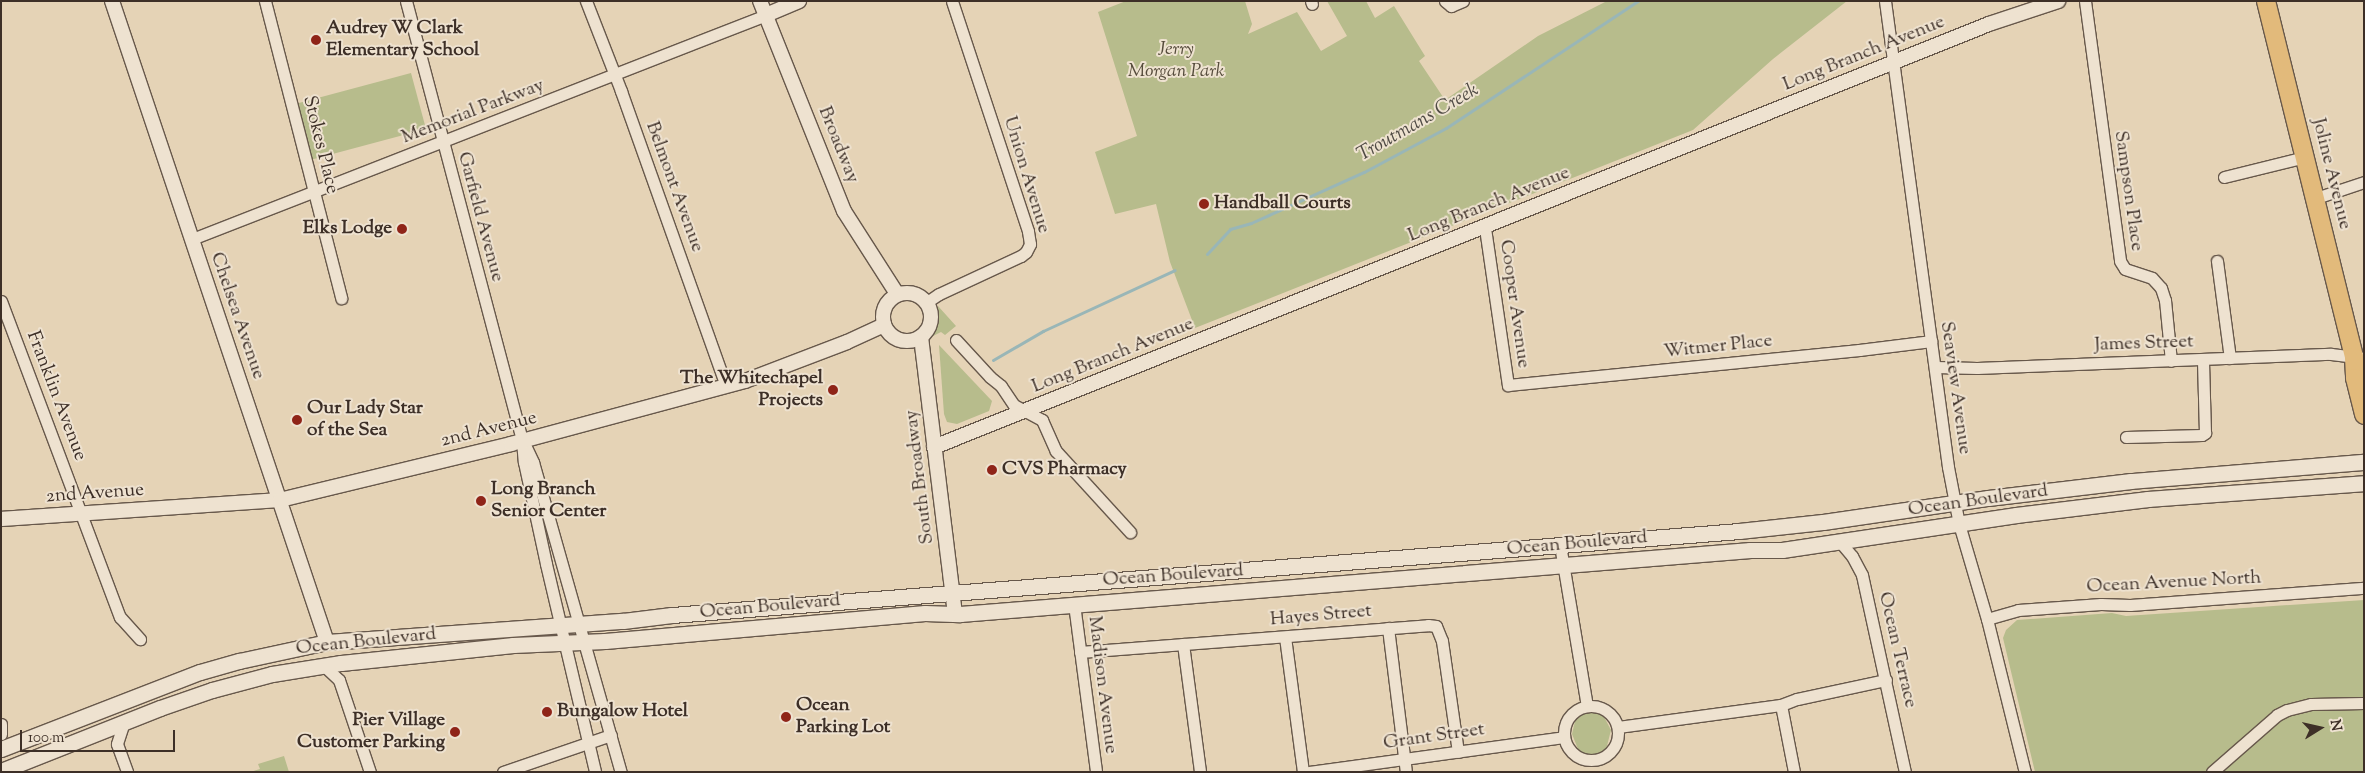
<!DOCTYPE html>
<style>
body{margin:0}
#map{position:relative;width:2365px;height:773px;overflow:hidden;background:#e5d3b6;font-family:"Sorts Mill Goudy",serif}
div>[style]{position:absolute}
.green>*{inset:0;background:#b7bc8c;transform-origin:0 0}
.stream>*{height:3px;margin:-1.5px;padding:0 1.5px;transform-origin:1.5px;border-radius:1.5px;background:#99b6b7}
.roads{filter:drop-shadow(1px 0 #67584b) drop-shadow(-1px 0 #67584b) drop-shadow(0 1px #67584b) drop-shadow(0 -1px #67584b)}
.minor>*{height:11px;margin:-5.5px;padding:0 5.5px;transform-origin:5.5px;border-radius:5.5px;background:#eee2d0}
.minor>.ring{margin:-5.5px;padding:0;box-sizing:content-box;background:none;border:11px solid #eee2d0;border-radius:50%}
.tertiary>*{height:14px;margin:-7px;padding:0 7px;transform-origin:7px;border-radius:7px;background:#eee2d0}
.tertiary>.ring{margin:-7px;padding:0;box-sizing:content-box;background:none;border:14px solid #eee2d0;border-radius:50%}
.secondary>*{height:15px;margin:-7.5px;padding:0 7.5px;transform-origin:7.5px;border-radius:7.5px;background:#eee2d0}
.primary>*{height:18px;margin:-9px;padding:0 9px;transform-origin:9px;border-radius:9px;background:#e2ba7b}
.dots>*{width:14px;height:14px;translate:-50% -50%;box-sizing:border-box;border:2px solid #eee2d0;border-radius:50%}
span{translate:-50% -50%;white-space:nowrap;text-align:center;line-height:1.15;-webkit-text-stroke:4px #eee2d0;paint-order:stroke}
.poi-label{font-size:19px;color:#3d2f27;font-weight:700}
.left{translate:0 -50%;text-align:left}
.right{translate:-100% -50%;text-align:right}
.park-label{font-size:19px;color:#554b3b;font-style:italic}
.street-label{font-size:19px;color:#3d2f27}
.water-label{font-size:20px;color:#4f4a44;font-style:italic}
.frame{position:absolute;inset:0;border:2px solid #3d2f27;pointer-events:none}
.north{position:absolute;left:2295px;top:703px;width:50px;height:50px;-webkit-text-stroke:4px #eee2d0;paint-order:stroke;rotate:80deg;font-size:14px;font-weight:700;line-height:20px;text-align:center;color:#3d2f27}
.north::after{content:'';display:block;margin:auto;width:18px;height:22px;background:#3d2f27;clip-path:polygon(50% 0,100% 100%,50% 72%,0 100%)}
.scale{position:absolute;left:20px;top:730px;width:155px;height:22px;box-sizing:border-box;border:2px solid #3d2f27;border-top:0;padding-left:6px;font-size:15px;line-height:18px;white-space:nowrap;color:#3d2f27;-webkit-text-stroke:4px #eee2d0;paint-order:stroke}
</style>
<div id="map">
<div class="green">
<i style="clip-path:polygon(1126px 1px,1245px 1px,1252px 24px,1248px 34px,1297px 12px,1321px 51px,1347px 36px,1327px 1px,1366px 1px,1375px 18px,1394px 6px,1425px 56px,1419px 61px,1445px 100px,1538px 36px,1607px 1px,1847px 1px,1773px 59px,1693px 130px,1195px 328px,1170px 262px,1156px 204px,1115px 214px,1095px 152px,1137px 136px,1098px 12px)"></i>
<i style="left:411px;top:73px;width:58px;height:118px;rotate:75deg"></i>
<i style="clip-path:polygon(938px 306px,956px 326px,945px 335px,941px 332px,933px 336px)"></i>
<i style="clip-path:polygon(939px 345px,992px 401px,989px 411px,957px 424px,947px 422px,944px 414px)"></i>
<i style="clip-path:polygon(2364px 600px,2364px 772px,2035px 772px,2003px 638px,2006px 630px,2017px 620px,2112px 613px,2126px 616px)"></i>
<i style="clip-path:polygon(1589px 709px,1603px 715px,1611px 730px,1607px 746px,1603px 752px,1595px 756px,1586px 755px,1578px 749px,1572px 734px,1576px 717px)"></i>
<i style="clip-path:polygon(284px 756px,289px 772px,250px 772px,260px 769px,258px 764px)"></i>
</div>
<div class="stream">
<i style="left:1207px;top:254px;width:34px;rotate:-47deg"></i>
<i style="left:1230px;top:229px;width:22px;rotate:-16deg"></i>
<i style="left:1251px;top:223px;width:124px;rotate:-24.3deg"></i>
<i style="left:1364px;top:172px;width:93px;rotate:-28.2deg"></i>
<i style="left:1446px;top:128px;width:230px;rotate:-33.5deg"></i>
<i style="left:993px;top:360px;width:58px;rotate:-30.1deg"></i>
<i style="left:1043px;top:331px;width:145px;rotate:-24.8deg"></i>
</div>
<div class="roads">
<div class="minor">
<i style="left:265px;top:1px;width:307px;rotate:75.6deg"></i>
<i style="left:406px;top:1px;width:455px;rotate:75.2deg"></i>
<i style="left:522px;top:441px;width:21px;rotate:85deg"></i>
<i style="left:524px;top:462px;width:104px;rotate:77.8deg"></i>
<i style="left:546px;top:564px;width:214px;rotate:76.7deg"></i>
<i style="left:586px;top:1px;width:97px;rotate:68.7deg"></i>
<i style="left:621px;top:91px;width:313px;rotate:70.4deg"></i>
<i style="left:1311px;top:1px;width:3px;rotate:72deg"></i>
<i style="left:1445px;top:1px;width:8px;rotate:40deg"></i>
<i style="left:1451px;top:6px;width:13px;rotate:-23deg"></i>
<i style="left:1885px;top:1px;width:470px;rotate:82.3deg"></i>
<i style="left:1948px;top:467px;width:58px;rotate:79.1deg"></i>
<i style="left:1959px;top:524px;width:99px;rotate:73.6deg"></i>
<i style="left:1987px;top:619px;width:158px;rotate:76.1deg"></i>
<i style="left:2085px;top:1px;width:262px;rotate:82.3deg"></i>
<i style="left:2120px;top:261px;width:9px;rotate:58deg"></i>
<i style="left:2125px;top:269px;width:28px;rotate:18deg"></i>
<i style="left:2152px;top:278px;width:13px;rotate:48deg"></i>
<i style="left:2161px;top:288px;width:13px;rotate:72deg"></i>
<i style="left:2165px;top:300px;width:61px;rotate:84.4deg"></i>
<i style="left:2224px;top:177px;width:83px;rotate:-13.9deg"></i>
<i style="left:2316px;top:198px;width:51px;rotate:-18.4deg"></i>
<i style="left:1485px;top:228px;width:159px;rotate:81.7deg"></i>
<i style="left:1508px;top:385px;width:353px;rotate:-5.7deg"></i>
<i style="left:1859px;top:350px;width:73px;rotate:-7.1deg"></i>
<i style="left:192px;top:239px;width:616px;rotate:-21.32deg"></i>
<i style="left:2217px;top:261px;width:98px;rotate:82.4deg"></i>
<i style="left:1px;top:301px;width:338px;rotate:69.4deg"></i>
<i style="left:120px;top:617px;width:30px;rotate:48deg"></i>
<i style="left:927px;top:302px;width:14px;rotate:-34deg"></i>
<i style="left:939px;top:294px;width:90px;rotate:-24.9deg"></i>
<i style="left:1021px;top:256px;width:6px;rotate:-39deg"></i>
<i style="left:1026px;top:252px;width:9px;rotate:-63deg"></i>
<i style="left:1030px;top:244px;width:13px;rotate:-99deg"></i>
<i style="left:1028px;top:231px;width:242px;rotate:-108.3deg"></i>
<i style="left:956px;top:340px;width:50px;rotate:47.4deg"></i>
<i style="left:990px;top:377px;width:14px;rotate:39deg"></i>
<i style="left:1001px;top:386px;width:23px;rotate:56deg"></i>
<i style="left:1014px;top:405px;width:32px;rotate:28deg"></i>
<i style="left:1042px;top:420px;width:34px;rotate:66deg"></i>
<i style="left:1056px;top:451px;width:110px;rotate:47.6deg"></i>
<i style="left:1935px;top:367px;width:42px;rotate:1.4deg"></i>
<i style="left:1977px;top:368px;width:354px;rotate:-2.3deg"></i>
<i style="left:2331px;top:354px;width:33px;rotate:7deg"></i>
<i style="left:2126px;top:437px;width:76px;rotate:-1.5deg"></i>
<i style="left:2202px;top:435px;width:4px;rotate:-34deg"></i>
<i style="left:2205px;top:433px;width:73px;rotate:-91.6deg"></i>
<i style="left:526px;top:447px;width:17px;rotate:65deg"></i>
<i style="left:533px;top:462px;width:322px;rotate:74.2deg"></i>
<i style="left:1841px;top:543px;width:17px;rotate:50deg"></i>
<i style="left:1852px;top:556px;width:21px;rotate:62deg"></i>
<i style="left:1862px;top:575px;width:202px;rotate:77.7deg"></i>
<i style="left:1560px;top:545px;width:163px;rotate:80.5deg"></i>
<i style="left:1074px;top:604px;width:169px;rotate:82.5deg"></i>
<i style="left:1987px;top:619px;width:32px;rotate:-16deg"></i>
<i style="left:2018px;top:610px;width:83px;rotate:-4.1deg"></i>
<i style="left:2101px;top:604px;width:29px;rotate:2deg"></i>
<i style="left:2130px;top:605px;width:235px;rotate:-4.2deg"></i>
<i style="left:1388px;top:628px;width:145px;rotate:82.9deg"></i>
<i style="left:1285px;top:637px;width:136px;rotate:82.4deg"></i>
<i style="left:1183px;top:644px;width:129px;rotate:82.4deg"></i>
<i style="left:1080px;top:652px;width:349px;rotate:-4.4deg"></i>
<i style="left:1428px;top:625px;width:8px;rotate:7deg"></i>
<i style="left:1436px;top:626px;width:16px;rotate:68deg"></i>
<i style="left:1442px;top:641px;width:112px;rotate:81.8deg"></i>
<i style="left:323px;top:665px;width:22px;rotate:43deg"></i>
<i style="left:339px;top:680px;width:97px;rotate:71.4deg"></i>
<i style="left:1781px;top:705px;width:68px;rotate:79deg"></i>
<i class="ring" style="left:1564px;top:706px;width:43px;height:43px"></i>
<i style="left:124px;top:722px;width:23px;rotate:108deg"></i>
<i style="left:117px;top:744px;width:30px;rotate:70deg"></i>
<i style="left:1px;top:724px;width:10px;rotate:90deg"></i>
<i style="left:1618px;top:727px;width:164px;rotate:-7.7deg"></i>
<i style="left:1781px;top:705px;width:17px;rotate:-21deg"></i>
<i style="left:1797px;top:699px;width:91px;rotate:-12.1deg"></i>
<i style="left:503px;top:772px;width:114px;rotate:-18.9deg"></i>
<i style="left:1309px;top:772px;width:257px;rotate:-7.8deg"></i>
<i style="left:2212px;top:772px;width:86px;rotate:-41.2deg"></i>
<i style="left:2277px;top:715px;width:11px;rotate:-27deg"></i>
<i style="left:2287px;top:710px;width:25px;rotate:-14deg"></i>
<i style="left:2311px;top:704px;width:53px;rotate:-1.1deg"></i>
</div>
<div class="tertiary">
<i style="left:112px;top:1px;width:676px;rotate:71.46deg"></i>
<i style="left:760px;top:1px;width:226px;rotate:68.2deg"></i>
<i style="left:844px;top:211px;width:98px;rotate:57.4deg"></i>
<i style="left:766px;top:15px;width:36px;rotate:-23deg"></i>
<i class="ring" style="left:883px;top:293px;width:34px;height:34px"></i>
<i style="left:921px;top:337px;width:279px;rotate:83deg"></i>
<i style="left:934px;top:447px;width:1137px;rotate:-21.85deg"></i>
<i style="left:1989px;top:24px;width:73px;rotate:-18.4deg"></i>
<i style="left:1px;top:519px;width:280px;rotate:-3.9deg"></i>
<i style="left:280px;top:500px;width:238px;rotate:-13.6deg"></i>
<i style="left:511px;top:444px;width:242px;rotate:-15.1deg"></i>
<i style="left:745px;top:381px;width:109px;rotate:-20.9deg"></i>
<i style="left:847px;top:342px;width:41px;rotate:-24.7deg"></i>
</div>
<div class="secondary">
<i style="left:1px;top:749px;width:213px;rotate:-21.2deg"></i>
<i style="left:200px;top:672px;width:41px;rotate:-15.8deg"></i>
<i style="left:239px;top:661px;width:90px;rotate:-12.2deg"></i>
<i style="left:327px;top:642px;width:297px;rotate:-4.1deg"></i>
<i style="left:623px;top:621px;width:49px;rotate:-7deg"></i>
<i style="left:672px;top:615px;width:1070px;rotate:-4.5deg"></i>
<i style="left:1739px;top:531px;width:84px;rotate:-6.1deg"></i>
<i style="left:1823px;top:522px;width:167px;rotate:-8.3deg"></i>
<i style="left:1988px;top:498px;width:144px;rotate:-6.8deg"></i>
<i style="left:2131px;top:481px;width:234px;rotate:-4.7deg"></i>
<i style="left:1px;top:771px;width:171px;rotate:-21.6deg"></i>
<i style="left:160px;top:708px;width:55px;rotate:-19.1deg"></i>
<i style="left:212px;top:690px;width:62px;rotate:-14.9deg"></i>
<i style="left:272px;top:674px;width:70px;rotate:-9.1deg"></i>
<i style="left:341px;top:663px;width:173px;rotate:-6deg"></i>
<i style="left:513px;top:645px;width:92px;rotate:-2.5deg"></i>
<i style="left:605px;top:641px;width:321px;rotate:-5deg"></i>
<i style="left:925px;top:613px;width:35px;rotate:2deg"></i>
<i style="left:960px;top:614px;width:793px;rotate:-4.63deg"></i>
<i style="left:1750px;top:550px;width:32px"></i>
<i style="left:1782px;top:550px;width:237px;rotate:-8.5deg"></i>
<i style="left:2016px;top:515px;width:133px;rotate:-6.9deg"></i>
<i style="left:2148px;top:499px;width:217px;rotate:-4.2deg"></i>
</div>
<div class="primary">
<i style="left:2266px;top:1px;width:367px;rotate:76.1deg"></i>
<i style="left:2354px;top:357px;width:21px;rotate:87deg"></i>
<i style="left:2355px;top:378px;width:38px;rotate:76deg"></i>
</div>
</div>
<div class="dots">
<i style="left:316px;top:40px;background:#8f2418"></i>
<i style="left:1204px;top:204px;background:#8f2418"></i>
<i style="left:402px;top:229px;background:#8f2418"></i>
<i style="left:833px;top:390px;background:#8f2418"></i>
<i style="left:297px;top:420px;background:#8f2418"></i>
<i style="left:992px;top:470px;background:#8f2418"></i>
<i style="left:481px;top:501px;background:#8f2418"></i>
<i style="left:547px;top:712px;background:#8f2418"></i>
<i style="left:786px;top:717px;background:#8f2418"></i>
<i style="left:455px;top:732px;background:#8f2418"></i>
</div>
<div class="poi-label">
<span class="left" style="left:326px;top:40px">Audrey W Clark<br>Elementary School</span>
<span class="left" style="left:1214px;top:204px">Handball Courts</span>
<span class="right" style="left:392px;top:229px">Elks Lodge</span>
<span class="right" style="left:823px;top:390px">The Whitechapel<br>Projects</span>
<span class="left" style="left:307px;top:420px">Our Lady Star<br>of the Sea</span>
<span class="left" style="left:1002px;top:470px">CVS Pharmacy</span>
<span class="left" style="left:491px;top:501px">Long Branch<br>Senior Center</span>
<span class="left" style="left:796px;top:717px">Ocean<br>Parking Lot</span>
<span class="left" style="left:557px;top:712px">Bungalow Hotel</span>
<span class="right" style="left:445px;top:732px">Pier Village<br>Customer Parking</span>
</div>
<div class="park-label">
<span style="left:1176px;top:61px">Jerry<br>Morgan Park</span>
</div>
<div class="street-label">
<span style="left:1864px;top:54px;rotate:-22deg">Long Branch Avenue</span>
<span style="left:473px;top:112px;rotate:-21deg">Memorial Parkway</span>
<span style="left:320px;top:145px;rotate:76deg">Stokes Place</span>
<span style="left:838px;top:145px;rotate:68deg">Broadway</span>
<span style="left:2331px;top:174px;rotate:76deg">Joline Avenue</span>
<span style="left:1026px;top:175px;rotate:73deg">Union Avenue</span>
<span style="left:674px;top:187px;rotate:70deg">Belmont Avenue</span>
<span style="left:2128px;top:191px;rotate:82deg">Sampson Place</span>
<span style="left:1489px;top:205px;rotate:-22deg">Long Branch Avenue</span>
<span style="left:480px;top:217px;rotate:75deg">Garfield Avenue</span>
<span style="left:1514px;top:304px;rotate:82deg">Cooper Avenue</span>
<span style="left:237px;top:316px;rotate:71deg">Chelsea Avenue</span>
<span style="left:2144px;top:344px;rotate:-2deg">James Street</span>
<span style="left:1718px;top:347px;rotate:-6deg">Witmer Place</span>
<span style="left:1113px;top:356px;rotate:-22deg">Long Branch Avenue</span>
<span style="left:1955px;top:388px;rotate:82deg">Seaview Avenue</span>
<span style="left:56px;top:396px;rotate:69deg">Franklin Avenue</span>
<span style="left:489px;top:430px;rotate:-14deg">2nd Avenue</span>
<span style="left:920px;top:477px;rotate:-97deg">South Broadway</span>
<span style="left:95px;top:494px;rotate:-4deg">2nd Avenue</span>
<span style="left:1978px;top:501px;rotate:-8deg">Ocean Boulevard</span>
<span style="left:1577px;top:544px;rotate:-5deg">Ocean Boulevard</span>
<span style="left:1173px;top:576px;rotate:-4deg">Ocean Boulevard</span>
<span style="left:2174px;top:583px;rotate:-3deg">Ocean Avenue North</span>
<span style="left:770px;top:607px;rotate:-5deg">Ocean Boulevard</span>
<span style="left:1321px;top:616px;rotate:-5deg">Hayes Street</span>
<span style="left:366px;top:642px;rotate:-6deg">Ocean Boulevard</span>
<span style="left:1897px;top:650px;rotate:77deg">Ocean Terrace</span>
<span style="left:1102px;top:685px;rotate:83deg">Madison Avenue</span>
<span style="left:1434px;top:737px;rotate:-8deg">Grant Street</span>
</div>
<div class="water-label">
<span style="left:1418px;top:123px;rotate:-30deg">Troutmans Creek</span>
</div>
<div class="frame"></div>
<div class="north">N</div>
<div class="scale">100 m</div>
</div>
